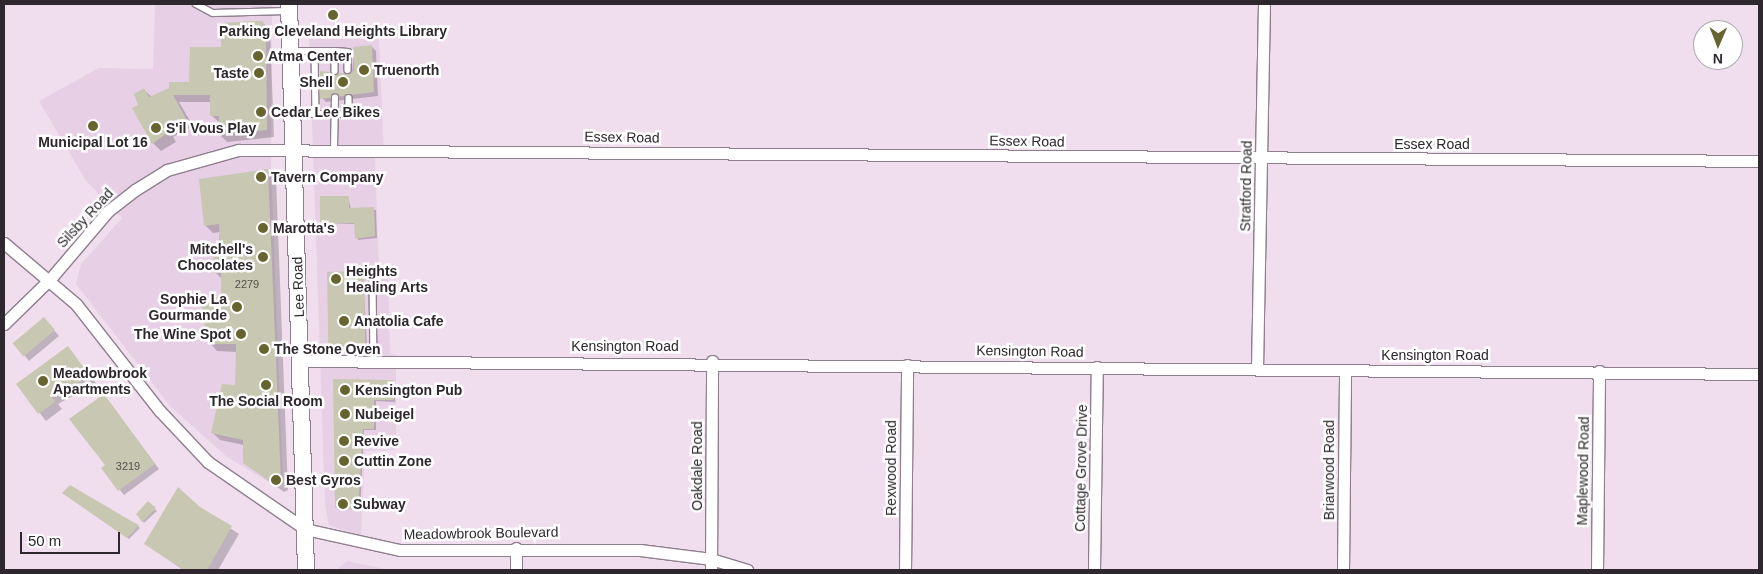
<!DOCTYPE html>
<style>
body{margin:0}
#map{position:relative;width:1763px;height:574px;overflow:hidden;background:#f0deee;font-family:Arial,sans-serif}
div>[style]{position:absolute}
.built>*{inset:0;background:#e7d0e5}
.shadow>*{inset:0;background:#0003}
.building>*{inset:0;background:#c8c8b2;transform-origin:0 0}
.roads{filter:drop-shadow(1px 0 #8f7f8e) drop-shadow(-1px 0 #8f7f8e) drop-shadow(0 1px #8f7f8e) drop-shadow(0 -1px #8f7f8e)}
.service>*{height:5.5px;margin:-2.75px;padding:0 2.75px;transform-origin:2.75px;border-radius:2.75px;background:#fff}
.minor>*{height:11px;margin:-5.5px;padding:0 5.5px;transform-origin:5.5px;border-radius:5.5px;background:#fff}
.secondary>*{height:16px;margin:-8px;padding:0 8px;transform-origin:8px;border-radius:8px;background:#fff}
.dots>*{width:14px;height:14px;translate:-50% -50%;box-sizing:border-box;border:2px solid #fff;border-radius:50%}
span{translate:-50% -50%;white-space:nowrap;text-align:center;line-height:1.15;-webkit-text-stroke:5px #fff;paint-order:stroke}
.number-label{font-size:11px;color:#544f4e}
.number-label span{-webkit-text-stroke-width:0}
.poi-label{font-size:14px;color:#2e272d;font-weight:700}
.left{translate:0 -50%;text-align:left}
.right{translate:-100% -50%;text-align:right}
.street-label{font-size:14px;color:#2e272d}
.frame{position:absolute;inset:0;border:5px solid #2e272d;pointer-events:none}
.north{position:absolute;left:1693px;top:20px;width:50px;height:50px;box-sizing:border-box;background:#fff;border:1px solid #aba9ab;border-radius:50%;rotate:181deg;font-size:14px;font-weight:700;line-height:20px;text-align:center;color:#2e272d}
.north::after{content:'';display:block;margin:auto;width:18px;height:22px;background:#676430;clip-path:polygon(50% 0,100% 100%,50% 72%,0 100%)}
.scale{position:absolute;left:20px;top:532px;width:100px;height:22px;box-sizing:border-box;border:2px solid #2e272d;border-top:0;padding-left:6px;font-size:15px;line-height:18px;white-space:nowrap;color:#2e272d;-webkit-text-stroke:4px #fff;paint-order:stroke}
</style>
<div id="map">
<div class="built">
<i style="clip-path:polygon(155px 4px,272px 4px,271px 166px,283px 484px,277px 487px,227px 457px,170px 406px,76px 284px,81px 264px,122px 218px,86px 181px,39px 101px,99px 68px,153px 69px)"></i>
<i style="clip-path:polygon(309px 34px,379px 35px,384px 157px,375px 158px,379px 270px,388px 271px,390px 354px,396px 355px,396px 450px,365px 451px,361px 536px,329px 525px,325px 505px)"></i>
<i style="clip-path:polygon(347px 561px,385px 569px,385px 570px,336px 570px)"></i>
</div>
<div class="shadow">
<i style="clip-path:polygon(263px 23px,270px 30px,274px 137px,227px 142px,219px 134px,220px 123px,211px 115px,211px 102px,179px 102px,193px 126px,173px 137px,176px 142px,161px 151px,153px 143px,140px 105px,144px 90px,152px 97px,190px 84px,223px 48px)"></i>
<i style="clip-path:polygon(372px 47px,376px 51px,378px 96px,326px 102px,322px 98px,352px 75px,354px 48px)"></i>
<i style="clip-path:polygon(268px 170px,276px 178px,288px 490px,284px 492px,245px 463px,244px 445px,220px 440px,212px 432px,237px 386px,237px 352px,217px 351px,210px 343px,208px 323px,202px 316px,202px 299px,223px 298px,222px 279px,215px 272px,220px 232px,213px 233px,205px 225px)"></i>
<i style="clip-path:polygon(348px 197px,351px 209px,376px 210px,377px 238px,358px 240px,356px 224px,322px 223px)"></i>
<i style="clip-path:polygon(363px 273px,367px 347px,332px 346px,330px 344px)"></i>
<i style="clip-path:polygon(48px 323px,59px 336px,29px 361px,15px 344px)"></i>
<i style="clip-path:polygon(67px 347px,96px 383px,58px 404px,62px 409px,46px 421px,18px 384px)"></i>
<i style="clip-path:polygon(334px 380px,395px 384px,395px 402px,376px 401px,376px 430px,364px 430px,360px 511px,336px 507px)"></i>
<i style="clip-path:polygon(108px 400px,159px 469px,124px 495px,103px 468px,107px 465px)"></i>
<i style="clip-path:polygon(71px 486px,138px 526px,140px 528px,129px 539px,66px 495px)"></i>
<i style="clip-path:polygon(148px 503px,157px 511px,144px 523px,137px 514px)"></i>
<i style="clip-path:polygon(199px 508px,239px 534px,218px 570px,183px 570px,146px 544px)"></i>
</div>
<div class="building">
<i style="clip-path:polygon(253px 21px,263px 21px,266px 34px,267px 130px,218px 135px,219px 116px,210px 116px,210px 95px,173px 95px,186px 119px,152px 144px,132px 108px,138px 105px,134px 94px,144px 88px,149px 97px,169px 88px,169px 82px,189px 82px,190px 47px,221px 47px,221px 23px)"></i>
<i style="clip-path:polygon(372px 45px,374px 92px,320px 99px,320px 71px,350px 74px,354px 70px,353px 47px)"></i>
<i style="clip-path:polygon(268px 169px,281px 482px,275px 485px,243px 463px,243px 440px,211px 433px,222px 384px,235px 385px,236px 344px,208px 344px,200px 298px,221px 297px,221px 273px,214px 273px,213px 248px,220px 248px,219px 224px,204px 226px,199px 179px)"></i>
<i style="clip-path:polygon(320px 196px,349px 196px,349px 208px,374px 207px,375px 236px,355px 239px,354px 223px,320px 223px)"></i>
<i style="left:364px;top:271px;width:74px;height:37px;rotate:89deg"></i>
<i style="left:44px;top:317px;width:17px;height:41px;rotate:50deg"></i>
<i style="clip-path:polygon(68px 346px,90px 376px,52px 397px,55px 402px,38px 414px,16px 384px)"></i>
<i style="clip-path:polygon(333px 379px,394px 380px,394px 400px,374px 400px,374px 429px,363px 429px,358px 510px,335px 508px)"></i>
<i style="clip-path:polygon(104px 394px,155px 464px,118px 491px,101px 468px,105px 465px,69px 419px)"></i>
<i style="clip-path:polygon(70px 485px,133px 522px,139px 525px,127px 538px,62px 493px)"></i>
<i style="clip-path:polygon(178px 487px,200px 507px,232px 526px,207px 570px,184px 570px,144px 544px)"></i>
<i style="clip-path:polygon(148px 501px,156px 508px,142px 522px,136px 514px)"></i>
</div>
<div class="roads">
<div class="service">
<i style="left:196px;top:4px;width:19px;rotate:28deg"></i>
<i style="left:213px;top:13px;width:74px;rotate:-1.5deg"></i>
<i style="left:291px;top:51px;width:44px"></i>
<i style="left:335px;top:51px;width:20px;rotate:90deg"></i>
<i style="left:315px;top:51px;width:63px;rotate:89.1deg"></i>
<i style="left:335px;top:51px;width:13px;rotate:4deg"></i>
<i style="left:348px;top:52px;width:18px;rotate:90deg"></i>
<i style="left:349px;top:98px;width:16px;rotate:90deg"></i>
<i style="left:295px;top:114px;width:83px"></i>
<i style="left:334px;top:149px;width:51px;rotate:-88.9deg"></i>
<i style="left:373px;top:282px;width:79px;rotate:89.3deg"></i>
</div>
<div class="minor">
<i style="left:4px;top:243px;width:94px;rotate:40.3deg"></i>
<i style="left:76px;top:304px;width:136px;rotate:51.9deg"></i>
<i style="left:160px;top:411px;width:70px;rotate:46.7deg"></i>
<i style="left:208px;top:462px;width:118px;rotate:34.6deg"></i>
<i style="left:305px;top:529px;width:97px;rotate:12.5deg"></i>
<i style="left:400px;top:550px;width:240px"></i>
<i style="left:640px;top:550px;width:72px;rotate:7.2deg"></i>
<i style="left:711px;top:559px;width:38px;rotate:17deg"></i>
<i style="left:4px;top:324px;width:66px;rotate:-44.4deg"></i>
<i style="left:51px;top:278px;width:88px;rotate:-49.6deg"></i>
<i style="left:108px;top:211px;width:34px;rotate:-38deg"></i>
<i style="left:135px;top:190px;width:38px;rotate:-32deg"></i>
<i style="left:167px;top:170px;width:74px;rotate:-15.7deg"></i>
<i style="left:238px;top:150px;width:1521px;rotate:0.41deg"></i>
<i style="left:300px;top:361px;width:1459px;rotate:0.51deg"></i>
<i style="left:1257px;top:368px;width:364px;rotate:-88.9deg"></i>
<i style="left:516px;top:570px;width:22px;rotate:-90deg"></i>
<i style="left:711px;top:570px;width:209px;rotate:-89.7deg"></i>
<i style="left:905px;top:570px;width:205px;rotate:-89.4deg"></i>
<i style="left:1094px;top:570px;width:203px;rotate:-89.2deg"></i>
<i style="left:1343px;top:570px;width:200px;rotate:-89.4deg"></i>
<i style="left:1597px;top:570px;width:199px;rotate:-89.4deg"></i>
</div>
<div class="secondary">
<i style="left:289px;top:4px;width:566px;rotate:88.28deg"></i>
</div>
</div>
<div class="dots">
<i style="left:333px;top:15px;background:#676430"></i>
<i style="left:258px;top:56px;background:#676430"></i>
<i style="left:364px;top:70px;background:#676430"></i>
<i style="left:259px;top:73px;background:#676430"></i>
<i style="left:343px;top:82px;background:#676430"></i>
<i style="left:261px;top:112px;background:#676430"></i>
<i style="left:93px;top:126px;background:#676430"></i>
<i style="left:156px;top:128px;background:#676430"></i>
<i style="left:261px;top:177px;background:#676430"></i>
<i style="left:263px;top:228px;background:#676430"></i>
<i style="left:263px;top:257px;background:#676430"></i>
<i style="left:336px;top:279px;background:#676430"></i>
<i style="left:237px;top:307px;background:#676430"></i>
<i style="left:344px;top:321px;background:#676430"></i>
<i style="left:241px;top:334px;background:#676430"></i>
<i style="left:264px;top:349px;background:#676430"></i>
<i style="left:43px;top:381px;background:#676430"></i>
<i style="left:266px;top:385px;background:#676430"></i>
<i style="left:345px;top:390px;background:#676430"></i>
<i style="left:345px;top:414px;background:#676430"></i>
<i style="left:344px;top:441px;background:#676430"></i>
<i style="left:344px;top:461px;background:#676430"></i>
<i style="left:276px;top:480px;background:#676430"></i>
<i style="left:343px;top:504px;background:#676430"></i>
</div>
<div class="number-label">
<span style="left:247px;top:284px">2279</span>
<span style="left:128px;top:466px">3219</span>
</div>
<div class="poi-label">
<span style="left:333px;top:31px">Parking Cleveland Heights Library</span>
<span class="left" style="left:268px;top:56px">Atma Center</span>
<span class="left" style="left:374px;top:70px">Truenorth</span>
<span class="right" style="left:249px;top:73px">Taste</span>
<span class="right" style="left:333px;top:82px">Shell</span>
<span class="left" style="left:271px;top:112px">Cedar Lee Bikes</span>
<span class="left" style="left:166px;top:128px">S'il Vous Play</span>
<span style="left:93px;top:142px">Municipal Lot 16</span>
<span class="left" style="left:271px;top:177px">Tavern Company</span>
<span class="left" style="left:273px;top:228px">Marotta's</span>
<span class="right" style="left:253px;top:257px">Mitchell's<br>Chocolates</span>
<span class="left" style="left:346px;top:279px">Heights<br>Healing Arts</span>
<span class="right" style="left:227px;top:307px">Sophie La<br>Gourmande</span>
<span class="left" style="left:354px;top:321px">Anatolia Cafe</span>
<span class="right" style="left:231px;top:334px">The Wine Spot</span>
<span class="left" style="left:274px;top:349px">The Stone Oven</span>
<span class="left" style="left:53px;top:381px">Meadowbrook<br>Apartments</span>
<span class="left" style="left:355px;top:390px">Kensington Pub</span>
<span style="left:266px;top:401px">The Social Room</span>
<span class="left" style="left:355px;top:414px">Nubeigel</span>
<span class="left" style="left:354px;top:441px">Revive</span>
<span class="left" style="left:354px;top:461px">Cuttin Zone</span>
<span class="left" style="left:286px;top:480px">Best Gyros</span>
<span class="left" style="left:353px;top:504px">Subway</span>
</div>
<div class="street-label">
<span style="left:622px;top:137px;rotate:1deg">Essex Road</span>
<span style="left:1027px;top:141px;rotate:1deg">Essex Road</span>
<span style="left:1432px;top:144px">Essex Road</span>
<span style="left:1246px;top:186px;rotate:-89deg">Stratford Road</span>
<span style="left:85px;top:218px;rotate:-47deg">Silsby Road</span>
<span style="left:298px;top:287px;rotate:-92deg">Lee Road</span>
<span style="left:625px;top:346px">Kensington Road</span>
<span style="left:1030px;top:351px;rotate:1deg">Kensington Road</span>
<span style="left:1435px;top:355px">Kensington Road</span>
<span style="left:697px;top:466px;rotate:-90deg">Oakdale Road</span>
<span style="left:891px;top:468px;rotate:-90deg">Rexwood Road</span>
<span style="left:1081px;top:468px;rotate:-89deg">Cottage Grove Drive</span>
<span style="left:1329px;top:470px;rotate:-90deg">Briarwood Road</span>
<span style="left:1583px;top:471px;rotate:-89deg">Maplewood Road</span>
<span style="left:481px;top:533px;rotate:-1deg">Meadowbrook Boulevard</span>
</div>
<div class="frame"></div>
<div class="north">N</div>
<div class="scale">50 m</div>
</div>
